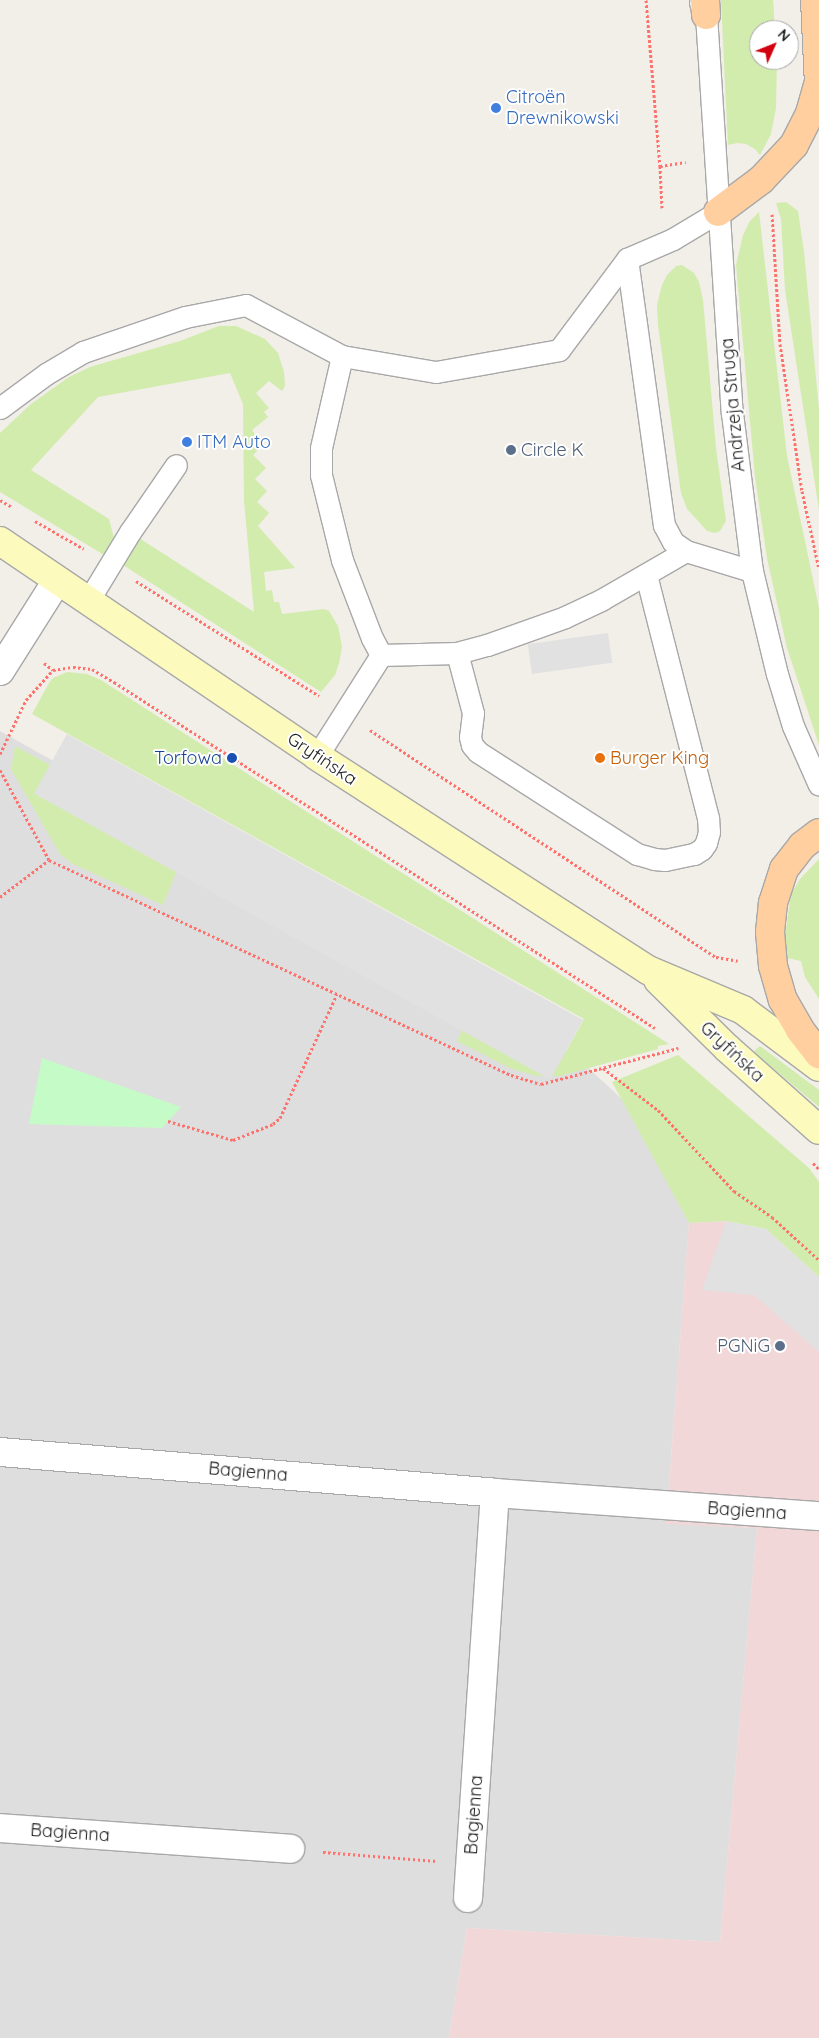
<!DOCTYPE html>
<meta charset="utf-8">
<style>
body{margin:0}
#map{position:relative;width:819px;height:2038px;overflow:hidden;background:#f2eee8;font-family:Quicksand,sans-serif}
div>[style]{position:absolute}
.residential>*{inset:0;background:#dfdede}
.commercial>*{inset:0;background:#f2d7d8}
.grass>*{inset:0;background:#d1ecad}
.park>*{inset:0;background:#c5fbc6}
.parking>*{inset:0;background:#e1e1e1;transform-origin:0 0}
.path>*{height:3px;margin-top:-1.5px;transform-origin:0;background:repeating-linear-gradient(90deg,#fe726d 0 2.5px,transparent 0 5px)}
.roads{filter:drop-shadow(1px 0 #a8a8a8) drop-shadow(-1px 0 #a8a8a8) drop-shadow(0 1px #a8a8a8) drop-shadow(0 -1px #a8a8a8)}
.lane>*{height:21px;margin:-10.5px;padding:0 10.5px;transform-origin:10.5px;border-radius:10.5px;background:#fff}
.street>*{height:28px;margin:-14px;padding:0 14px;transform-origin:14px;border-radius:14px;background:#fff}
.secondary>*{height:28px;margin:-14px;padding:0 14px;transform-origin:14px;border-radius:14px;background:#fcfabc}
.primary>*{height:28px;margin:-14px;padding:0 14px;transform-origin:14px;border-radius:14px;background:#ffcfa0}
.dots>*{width:14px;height:14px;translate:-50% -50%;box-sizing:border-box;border:2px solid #fff;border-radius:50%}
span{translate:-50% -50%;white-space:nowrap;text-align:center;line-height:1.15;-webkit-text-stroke:4px #fff;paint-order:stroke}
.shop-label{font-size:18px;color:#366cbe}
.left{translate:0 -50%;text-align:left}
.street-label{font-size:18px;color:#212121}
.service-label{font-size:18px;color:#4e5e75}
.right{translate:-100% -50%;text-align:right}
.transit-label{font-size:18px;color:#164399}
.food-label{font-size:18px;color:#c56008}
.north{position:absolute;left:749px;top:20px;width:50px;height:50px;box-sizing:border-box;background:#fff;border:1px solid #a6a6a6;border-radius:50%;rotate:46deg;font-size:14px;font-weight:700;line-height:20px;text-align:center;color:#212121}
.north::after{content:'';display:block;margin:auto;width:18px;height:22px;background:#d3000f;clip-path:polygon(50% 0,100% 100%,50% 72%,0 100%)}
</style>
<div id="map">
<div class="residential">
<i style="clip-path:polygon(0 731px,572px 1053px,691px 1163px,689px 1223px,666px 1523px,757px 1528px,720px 1942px,467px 1928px,449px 2038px,0 2038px)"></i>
</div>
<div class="commercial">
<i style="clip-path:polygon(726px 1221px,819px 1277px,819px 2038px,449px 2038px,467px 1928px,720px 1942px,757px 1528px,666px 1524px,689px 1223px)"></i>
</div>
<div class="grass">
<i style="clip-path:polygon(721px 0,773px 0,775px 30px,759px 30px,759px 60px,777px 60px,776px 108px,771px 134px,760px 155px,755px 149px,746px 144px,737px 143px,728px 145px)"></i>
<i style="clip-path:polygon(786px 202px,798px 211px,804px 252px,819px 410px,819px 510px,785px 290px,781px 219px,776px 203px)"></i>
<i style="clip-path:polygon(759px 212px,787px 456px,819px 608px,819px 745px,787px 648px,767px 558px,755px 477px,736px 265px,743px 235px,750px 221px)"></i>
<i style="clip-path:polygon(682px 265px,694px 273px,699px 282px,703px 300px,716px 448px,726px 521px,720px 531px,715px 533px,707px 531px,699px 522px,687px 509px,681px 493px,658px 325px,657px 305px,662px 285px,667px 275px,676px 266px)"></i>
<i style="clip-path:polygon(219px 326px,236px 326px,265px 339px,278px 353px,284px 372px,285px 386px,282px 391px,269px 381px,256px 393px,269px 408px,264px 412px,268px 417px,252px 430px,263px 445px,253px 455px,266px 468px,255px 479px,267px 491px,257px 502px,269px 513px,258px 526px,295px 568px,264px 572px,266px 591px,272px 590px,274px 602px,279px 602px,282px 614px,324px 609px,329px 611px,338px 626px,342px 647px,339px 663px,335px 675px,321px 692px,123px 565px,139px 538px,254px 612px,244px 500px,243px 404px,230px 373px,98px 397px,31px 470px,109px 519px,114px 538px,104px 555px,0 492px,0 433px,31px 404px,69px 377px,90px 367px,180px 341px)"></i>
<i style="clip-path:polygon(67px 672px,87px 674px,101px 680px,669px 1044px,658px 1046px,658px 1049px,560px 1076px,537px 1076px,512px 1069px,457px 1041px,464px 1026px,553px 1075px,584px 1019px,32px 714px,49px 683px,53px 678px)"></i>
<i style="clip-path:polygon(15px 746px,52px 766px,38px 795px,177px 870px,163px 905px,71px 863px,60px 854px,11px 769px)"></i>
<i style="clip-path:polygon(819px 859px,819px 999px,805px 977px,801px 961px,787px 958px,785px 936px,791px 894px,800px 879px)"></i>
<i style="clip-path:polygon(760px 1046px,819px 1090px,819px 1107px,755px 1053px,755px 1050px)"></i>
<i style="clip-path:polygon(678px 1055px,809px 1168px,819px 1182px,819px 1277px,766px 1229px,726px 1221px,689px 1223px,612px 1082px)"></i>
</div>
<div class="park">
<i style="clip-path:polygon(42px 1058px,181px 1107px,162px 1128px,29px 1124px)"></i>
</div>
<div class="parking">
<i style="left:608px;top:633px;width:30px;height:81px;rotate:82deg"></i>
<i style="left:67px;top:734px;width:590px;height:68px;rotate:29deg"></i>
<i style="clip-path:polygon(726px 1221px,766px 1229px,819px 1277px,819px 1352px,754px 1295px,702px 1290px)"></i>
</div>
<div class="path">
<i style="left:646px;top:0;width:167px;rotate:85.2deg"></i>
<i style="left:662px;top:208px;width:42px;rotate:-92.7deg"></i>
<i style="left:660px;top:166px;width:26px;rotate:-9deg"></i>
<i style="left:772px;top:214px;width:130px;rotate:86.5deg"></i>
<i style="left:780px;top:344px;width:149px;rotate:81.5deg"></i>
<i style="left:802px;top:491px;width:80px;rotate:77.7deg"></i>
<i style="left:0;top:500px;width:14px;rotate:30deg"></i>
<i style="left:35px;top:521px;width:56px;rotate:29.7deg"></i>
<i style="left:136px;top:581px;width:216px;rotate:32.1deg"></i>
<i style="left:44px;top:663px;width:11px;rotate:38deg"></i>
<i style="left:53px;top:670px;width:20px;rotate:-9deg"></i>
<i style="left:73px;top:667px;width:19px;rotate:6deg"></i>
<i style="left:92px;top:669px;width:26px;rotate:31deg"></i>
<i style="left:114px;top:682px;width:642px;rotate:32.6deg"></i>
<i style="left:370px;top:730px;width:414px;rotate:33.3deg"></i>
<i style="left:716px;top:957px;width:22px;rotate:10deg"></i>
<i style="left:0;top:754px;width:60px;rotate:-64.3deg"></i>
<i style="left:26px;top:700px;width:40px;rotate:-48deg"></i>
<i style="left:0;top:770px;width:102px;rotate:61.4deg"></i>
<i style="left:49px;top:860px;width:510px;rotate:24.96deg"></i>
<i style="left:511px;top:1075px;width:31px;rotate:17deg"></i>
<i style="left:541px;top:1084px;width:142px;rotate:-14.7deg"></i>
<i style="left:0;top:897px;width:61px;rotate:-37.1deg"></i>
<i style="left:603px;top:1068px;width:69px;rotate:37.4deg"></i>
<i style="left:658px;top:1110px;width:111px;rotate:46.8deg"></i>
<i style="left:734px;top:1191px;width:46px;rotate:34.4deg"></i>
<i style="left:772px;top:1217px;width:64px;rotate:42.5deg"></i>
<i style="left:168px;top:1121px;width:68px;rotate:16.3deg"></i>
<i style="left:233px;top:1140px;width:43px;rotate:-21.8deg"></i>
<i style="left:273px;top:1124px;width:9px;rotate:-41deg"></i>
<i style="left:280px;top:1118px;width:136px;rotate:-65.3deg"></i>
<i style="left:813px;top:1163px;width:8px;rotate:45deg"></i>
<i style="left:323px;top:1852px;width:114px;rotate:4.5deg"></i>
</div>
<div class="roads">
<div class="lane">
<i style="left:700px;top:3px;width:13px;rotate:63deg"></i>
<i style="left:706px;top:15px;width:399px;rotate:86.3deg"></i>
<i style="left:732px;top:413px;width:159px;rotate:82.8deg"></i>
<i style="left:752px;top:571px;width:106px;rotate:76.4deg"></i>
<i style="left:777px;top:674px;width:54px;rotate:72.9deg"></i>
<i style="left:793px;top:726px;width:64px;rotate:66.2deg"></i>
<i style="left:627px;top:259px;width:269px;rotate:82.1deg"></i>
<i style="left:664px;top:525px;width:19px;rotate:62deg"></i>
<i style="left:673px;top:542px;width:16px;rotate:35deg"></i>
<i style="left:686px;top:551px;width:69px;rotate:16.9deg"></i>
<i style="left:342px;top:356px;width:94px;rotate:102.9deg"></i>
<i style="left:321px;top:448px;width:27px;rotate:90deg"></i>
<i style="left:321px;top:475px;width:88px;rotate:76.1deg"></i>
<i style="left:342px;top:560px;width:84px;rotate:69deg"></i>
<i style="left:372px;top:638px;width:19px;rotate:62deg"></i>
<i style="left:0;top:408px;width:57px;rotate:-36.5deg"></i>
<i style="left:46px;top:374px;width:43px;rotate:-30.7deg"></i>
<i style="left:83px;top:352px;width:108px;rotate:-18.9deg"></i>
<i style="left:185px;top:317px;width:62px;rotate:-11.1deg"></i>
<i style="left:246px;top:305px;width:109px;rotate:28deg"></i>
<i style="left:342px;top:356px;width:95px;rotate:9.7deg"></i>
<i style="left:436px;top:372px;width:125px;rotate:-10.1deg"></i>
<i style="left:559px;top:350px;width:114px;rotate:-53.2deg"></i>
<i style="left:627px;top:259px;width:50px;rotate:-23.5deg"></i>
<i style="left:673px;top:239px;width:52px;rotate:-31deg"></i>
<i style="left:88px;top:601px;width:81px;rotate:-58.7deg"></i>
<i style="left:130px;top:532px;width:81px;rotate:-55.5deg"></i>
<i style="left:457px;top:653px;width:62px;rotate:75.1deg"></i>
<i style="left:473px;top:713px;width:24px;rotate:97deg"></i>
<i style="left:470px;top:737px;width:8px;rotate:76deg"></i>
<i style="left:472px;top:745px;width:9px;rotate:49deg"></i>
<i style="left:478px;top:752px;width:189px;rotate:32.7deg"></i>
<i style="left:637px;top:854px;width:18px;rotate:16deg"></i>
<i style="left:654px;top:859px;width:11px;rotate:5deg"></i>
<i style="left:665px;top:860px;width:30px;rotate:-12deg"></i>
<i style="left:694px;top:854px;width:9px;rotate:-32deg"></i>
<i style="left:702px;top:849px;width:7px;rotate:-56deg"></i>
<i style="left:706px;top:843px;width:11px;rotate:-75deg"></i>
<i style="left:709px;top:832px;width:14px;rotate:-94deg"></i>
<i style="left:708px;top:818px;width:251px;rotate:-104.3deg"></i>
<i style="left:381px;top:655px;width:76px;rotate:-1.5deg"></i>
<i style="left:457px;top:653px;width:31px;rotate:-15deg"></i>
<i style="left:487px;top:645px;width:83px;rotate:-19.7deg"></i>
<i style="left:565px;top:617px;width:40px;rotate:-25deg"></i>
<i style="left:601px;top:600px;width:98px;rotate:-30deg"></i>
<i style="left:317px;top:756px;width:120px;rotate:-57.6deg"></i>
</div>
<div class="street">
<i style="left:0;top:671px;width:107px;rotate:-57.7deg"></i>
<i style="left:0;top:1452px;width:497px;rotate:4.7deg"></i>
<i style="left:495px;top:1493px;width:325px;rotate:4.1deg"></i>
<i style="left:0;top:1828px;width:291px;rotate:4.1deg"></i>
<i style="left:468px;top:1898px;width:406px;rotate:-86.2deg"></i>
</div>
<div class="secondary">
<i style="left:0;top:541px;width:383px;rotate:34.1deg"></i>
<i style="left:317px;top:756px;width:394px;rotate:32.9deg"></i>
<i style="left:648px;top:970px;width:103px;rotate:22.8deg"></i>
<i style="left:743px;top:1010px;width:95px;rotate:36.9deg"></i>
<i style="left:658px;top:980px;width:97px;rotate:44.6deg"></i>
<i style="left:727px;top:1048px;width:123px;rotate:41.7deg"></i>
</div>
<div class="primary">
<i style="left:705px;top:0;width:15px;rotate:86deg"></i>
<i style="left:815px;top:0;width:86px;rotate:87.3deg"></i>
<i style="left:718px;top:212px;width:54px;rotate:-36.7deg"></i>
<i style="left:761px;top:180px;width:48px;rotate:-46.7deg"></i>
<i style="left:794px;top:145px;width:36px;rotate:-63deg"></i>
<i style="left:810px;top:113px;width:32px;rotate:-74deg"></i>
<i style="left:819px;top:833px;width:21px;rotate:143deg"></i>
<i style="left:802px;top:846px;width:29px;rotate:128deg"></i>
<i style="left:784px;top:869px;width:36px;rotate:108deg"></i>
<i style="left:773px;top:903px;width:29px;rotate:96deg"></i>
<i style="left:770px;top:932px;width:34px;rotate:85deg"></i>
<i style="left:773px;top:966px;width:35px;rotate:74deg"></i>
<i style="left:783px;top:1000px;width:34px;rotate:60deg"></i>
<i style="left:800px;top:1030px;width:31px;rotate:52deg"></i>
</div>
</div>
<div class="dots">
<i style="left:496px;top:108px;background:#3f7fe0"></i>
<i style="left:187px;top:442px;background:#3f7fe0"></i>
<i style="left:511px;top:450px;background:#5c6f8a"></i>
<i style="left:232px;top:758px;background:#1a4fb4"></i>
<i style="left:600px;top:758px;background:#e8710a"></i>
<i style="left:780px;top:1346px;background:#5c6f8a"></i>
</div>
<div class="shop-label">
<span class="left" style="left:506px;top:108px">Citroën<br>Drewnikowski</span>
<span class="left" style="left:197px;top:442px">ITM Auto</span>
</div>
<div class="street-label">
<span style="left:733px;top:405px;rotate:-95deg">Andrzeja Struga</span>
<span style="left:322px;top:759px;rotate:34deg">Gryfińska</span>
<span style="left:732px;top:1052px;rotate:43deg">Gryfińska</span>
<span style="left:248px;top:1472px;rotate:5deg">Bagienna</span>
<span style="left:747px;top:1511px;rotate:4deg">Bagienna</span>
<span style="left:474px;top:1815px;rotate:-86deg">Bagienna</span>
<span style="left:70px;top:1833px;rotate:4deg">Bagienna</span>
</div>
<div class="service-label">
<span class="left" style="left:521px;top:450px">Circle K</span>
<span class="right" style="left:770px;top:1346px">PGNiG</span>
</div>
<div class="transit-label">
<span class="right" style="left:222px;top:758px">Torfowa</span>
</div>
<div class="food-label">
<span class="left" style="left:610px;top:758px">Burger King</span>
</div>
<div class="north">N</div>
</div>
